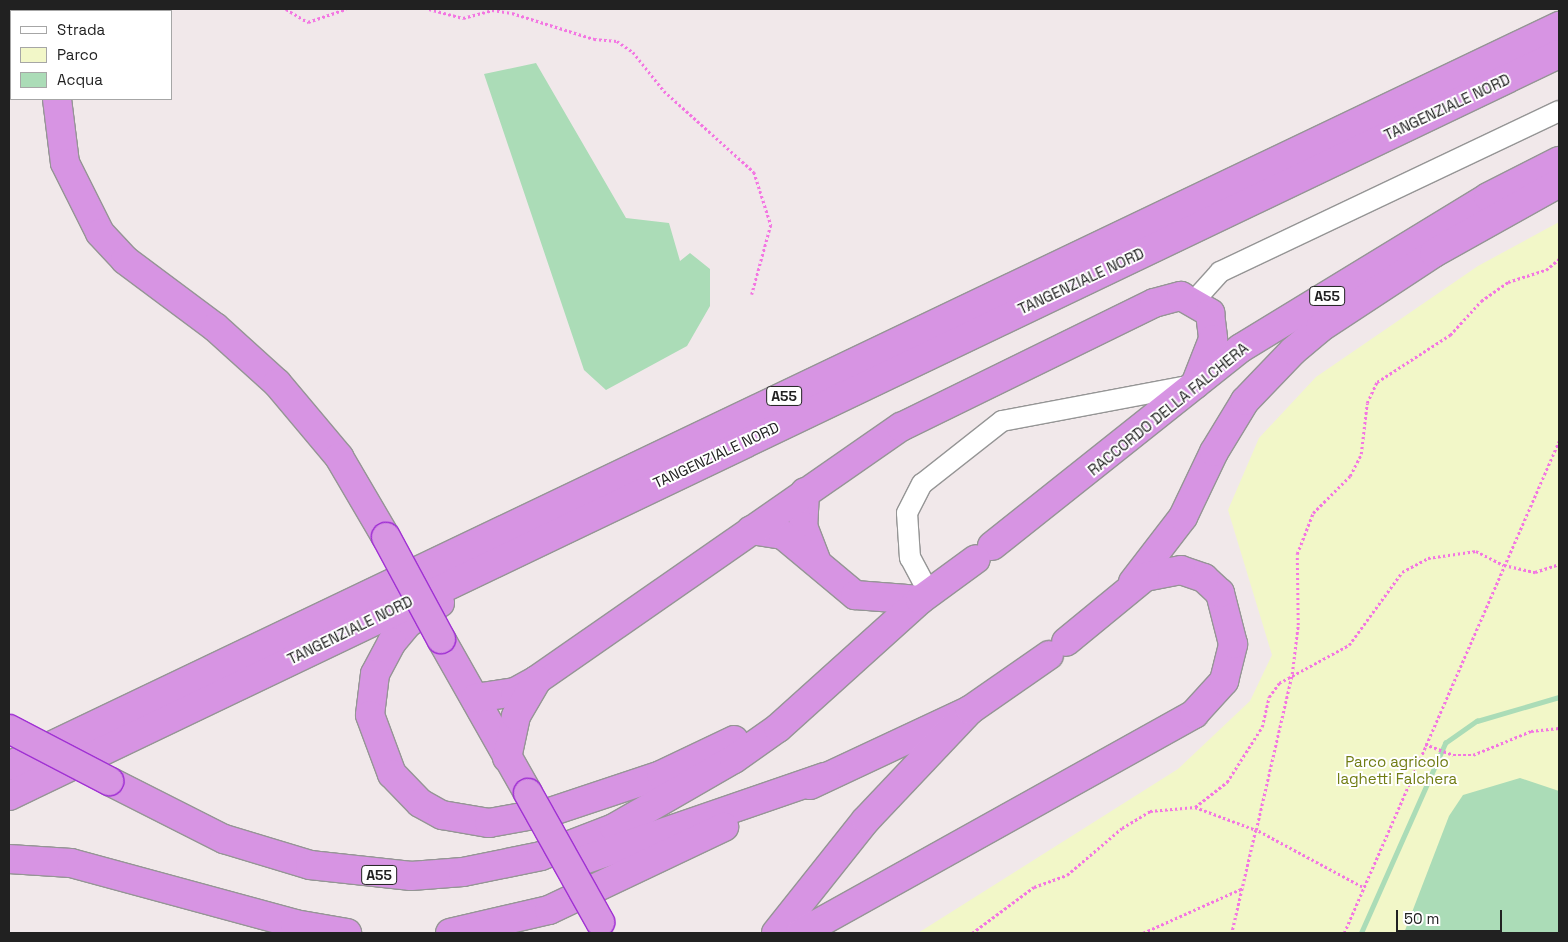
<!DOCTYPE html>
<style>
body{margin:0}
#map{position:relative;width:1568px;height:942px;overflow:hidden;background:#f1e8ea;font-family:"Space Grotesk",sans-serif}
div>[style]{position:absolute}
.park>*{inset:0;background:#f2f7c8}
.water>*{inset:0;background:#abdcb7}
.stream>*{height:4.5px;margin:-2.25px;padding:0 2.25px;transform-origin:2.25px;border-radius:2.25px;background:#abdcb7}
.path>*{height:2.5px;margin-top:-1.25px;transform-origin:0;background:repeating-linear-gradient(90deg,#f376e2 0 2.5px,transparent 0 5px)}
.roads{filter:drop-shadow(1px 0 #959595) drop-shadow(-1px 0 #959595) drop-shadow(0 1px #959595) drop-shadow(0 -1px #959595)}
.minor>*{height:20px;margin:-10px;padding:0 10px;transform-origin:10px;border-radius:10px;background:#fff}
.highway>*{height:28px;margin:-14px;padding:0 14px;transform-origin:14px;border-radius:14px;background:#d794e3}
.bridges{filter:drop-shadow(1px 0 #a031d3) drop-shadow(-1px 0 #a031d3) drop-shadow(0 1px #a031d3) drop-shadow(0 -1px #a031d3)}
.highway-bridge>*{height:28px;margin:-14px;padding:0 14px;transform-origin:14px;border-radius:14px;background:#d794e3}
span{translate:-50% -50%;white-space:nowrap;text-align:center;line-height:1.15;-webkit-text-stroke:4px #fff;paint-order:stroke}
.shield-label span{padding:1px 4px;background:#fff;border:1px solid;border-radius:4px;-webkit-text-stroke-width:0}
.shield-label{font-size:14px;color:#212121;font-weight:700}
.street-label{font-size:15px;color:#212121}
.park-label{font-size:15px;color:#707c12}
.frame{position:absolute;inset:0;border:10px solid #212121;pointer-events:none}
.legend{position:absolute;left:10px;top:10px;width:162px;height:90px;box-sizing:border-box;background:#fff;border:1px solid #a6a6a6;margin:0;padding:6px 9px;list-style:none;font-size:15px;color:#212121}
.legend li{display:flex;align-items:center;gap:10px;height:25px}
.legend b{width:25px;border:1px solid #a6a6a6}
.scale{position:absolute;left:1396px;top:910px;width:106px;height:22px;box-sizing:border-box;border:2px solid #212121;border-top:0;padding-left:6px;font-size:15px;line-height:18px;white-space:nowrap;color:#212121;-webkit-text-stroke:4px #fff;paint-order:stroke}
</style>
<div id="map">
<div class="park">
<i style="clip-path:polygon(1559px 222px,1559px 933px,918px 933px,1178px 769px,1250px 701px,1272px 655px,1228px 510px,1259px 438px,1316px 377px,1478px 266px)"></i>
</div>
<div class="water">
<i style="clip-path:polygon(536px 63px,626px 218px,669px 223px,680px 261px,690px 253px,710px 269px,710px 306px,687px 346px,606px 390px,584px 370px,484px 74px)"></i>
<i style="clip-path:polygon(1520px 778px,1559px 791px,1559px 933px,1404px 933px,1449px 816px,1463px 795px)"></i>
</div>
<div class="stream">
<i style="left:1361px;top:933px;width:208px;rotate:-66.1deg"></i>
<i style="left:1445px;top:743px;width:39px;rotate:-35deg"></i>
<i style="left:1477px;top:721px;width:85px;rotate:-16.3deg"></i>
</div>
<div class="path">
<i style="left:286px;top:9px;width:26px;rotate:31deg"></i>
<i style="left:308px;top:22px;width:40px;rotate:-18.9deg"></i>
<i style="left:429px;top:9px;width:35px;rotate:15deg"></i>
<i style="left:463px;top:18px;width:30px;rotate:-15deg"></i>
<i style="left:492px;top:10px;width:20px;rotate:9deg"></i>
<i style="left:512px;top:13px;width:86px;rotate:17.6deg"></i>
<i style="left:594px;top:39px;width:23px;rotate:5deg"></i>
<i style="left:617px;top:41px;width:19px;rotate:35deg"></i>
<i style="left:633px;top:52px;width:50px;rotate:51.5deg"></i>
<i style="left:664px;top:91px;width:121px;rotate:42deg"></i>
<i style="left:754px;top:172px;width:56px;rotate:72.2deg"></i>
<i style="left:771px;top:225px;width:72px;rotate:105.4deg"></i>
<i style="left:1425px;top:744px;width:30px;rotate:21deg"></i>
<i style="left:1453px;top:755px;width:20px"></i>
<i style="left:1473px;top:755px;width:63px;rotate:-22.5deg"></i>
<i style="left:1531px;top:731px;width:28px;rotate:-6deg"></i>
<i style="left:1195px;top:807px;width:65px;rotate:20.7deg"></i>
<i style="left:1256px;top:830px;width:106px;rotate:103.1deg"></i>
<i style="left:1362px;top:887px;width:120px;rotate:-151.7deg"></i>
<i style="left:1256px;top:830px;width:160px;rotate:-77deg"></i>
<i style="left:1292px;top:674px;width:49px;rotate:-83deg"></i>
<i style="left:1298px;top:625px;width:71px;rotate:-90.8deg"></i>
<i style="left:1297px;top:554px;width:44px;rotate:-68.7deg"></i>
<i style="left:1313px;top:513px;width:52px;rotate:-45deg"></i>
<i style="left:1350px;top:476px;width:25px;rotate:-63deg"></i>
<i style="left:1361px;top:454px;width:51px;rotate:-83.3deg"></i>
<i style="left:1367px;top:403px;width:23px;rotate:-65deg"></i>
<i style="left:1377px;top:382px;width:87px;rotate:-32.8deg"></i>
<i style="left:1450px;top:335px;width:46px;rotate:-47.6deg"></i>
<i style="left:1481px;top:301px;width:33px;rotate:-35deg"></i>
<i style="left:1508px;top:282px;width:40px;rotate:-18deg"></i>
<i style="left:1546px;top:270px;width:17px;rotate:-40deg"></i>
<i style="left:972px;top:933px;width:77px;rotate:-36.6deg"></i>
<i style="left:1034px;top:887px;width:35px;rotate:-20deg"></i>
<i style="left:1067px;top:875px;width:72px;rotate:-40.5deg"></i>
<i style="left:1122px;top:828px;width:33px;rotate:-31deg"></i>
<i style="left:1150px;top:811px;width:45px;rotate:-5.1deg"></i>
<i style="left:1195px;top:807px;width:41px;rotate:-38deg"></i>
<i style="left:1227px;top:782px;width:65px;rotate:-57.5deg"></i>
<i style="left:1262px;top:727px;width:31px;rotate:-77deg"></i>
<i style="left:1269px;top:697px;width:17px;rotate:-54deg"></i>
<i style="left:1279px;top:683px;width:80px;rotate:-28.5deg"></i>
<i style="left:1349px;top:645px;width:90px;rotate:-54deg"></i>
<i style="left:1402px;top:572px;width:30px;rotate:-28deg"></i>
<i style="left:1428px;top:558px;width:49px;rotate:-8.3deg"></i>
<i style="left:1476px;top:551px;width:31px;rotate:27deg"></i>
<i style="left:1504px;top:565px;width:32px;rotate:13deg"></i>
<i style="left:1535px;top:572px;width:25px;rotate:-18deg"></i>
<i style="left:1143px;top:933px;width:110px;rotate:-24.2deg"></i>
<i style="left:1344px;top:933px;width:537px;rotate:-66.4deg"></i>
</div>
<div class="roads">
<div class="minor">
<i style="left:1194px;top:301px;width:39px;rotate:-48deg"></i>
<i style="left:1220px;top:272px;width:375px;rotate:-25.4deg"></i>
<i style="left:929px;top:593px;width:40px;rotate:-118deg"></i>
<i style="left:910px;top:558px;width:45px;rotate:-93.8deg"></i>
<i style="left:907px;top:513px;width:33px;rotate:-63deg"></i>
<i style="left:922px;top:484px;width:102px;rotate:-38.2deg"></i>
<i style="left:1002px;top:421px;width:194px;rotate:-10.7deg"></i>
</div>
<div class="highway">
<i style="left:29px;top:9px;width:2px;rotate:63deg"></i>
<i style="left:57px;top:99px;width:64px;rotate:82.9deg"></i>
<i style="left:65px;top:163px;width:78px;rotate:63.4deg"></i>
<i style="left:100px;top:233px;width:37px;rotate:47deg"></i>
<i style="left:125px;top:260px;width:112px;rotate:36.7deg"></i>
<i style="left:215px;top:327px;width:84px;rotate:42.1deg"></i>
<i style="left:277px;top:383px;width:97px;rotate:50deg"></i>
<i style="left:339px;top:457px;width:93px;rotate:59.6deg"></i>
<i style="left:805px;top:492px;width:34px;rotate:93deg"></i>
<i style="left:803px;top:526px;width:36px;rotate:69deg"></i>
<i style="left:751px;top:530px;width:32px;rotate:9deg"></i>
<i style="left:783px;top:535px;width:94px;rotate:39.8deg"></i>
<i style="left:855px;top:595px;width:65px;rotate:4.4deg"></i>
<i style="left:992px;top:546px;width:318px;rotate:-38.5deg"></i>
<i style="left:1241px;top:348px;width:289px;rotate:-31.4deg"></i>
<i style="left:1488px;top:197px;width:80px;rotate:-26.9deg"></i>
<i style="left:1133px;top:582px;width:82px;rotate:-52.4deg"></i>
<i style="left:1183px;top:517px;width:72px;rotate:-64.5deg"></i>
<i style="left:1214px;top:452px;width:60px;rotate:-58.7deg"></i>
<i style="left:1245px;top:401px;width:69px;rotate:-46.2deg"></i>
<i style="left:1293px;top:351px;width:35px;rotate:-40deg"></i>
<i style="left:1320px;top:328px;width:136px;rotate:-33.3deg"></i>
<i style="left:1434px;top:253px;width:143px;rotate:-29.2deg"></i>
<i style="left:440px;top:603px;width:38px;rotate:148deg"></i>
<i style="left:408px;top:623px;width:25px;rotate:130deg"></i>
<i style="left:392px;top:642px;width:36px;rotate:118deg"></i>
<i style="left:375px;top:674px;width:41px;rotate:97deg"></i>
<i style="left:370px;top:715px;width:63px;rotate:69.6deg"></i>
<i style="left:392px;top:774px;width:40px;rotate:46deg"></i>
<i style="left:420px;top:803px;width:25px;rotate:29deg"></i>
<i style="left:442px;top:815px;width:48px;rotate:9.7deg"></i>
<i style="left:489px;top:823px;width:62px;rotate:-10.2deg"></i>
<i style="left:550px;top:812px;width:117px;rotate:-18.4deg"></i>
<i style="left:661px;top:775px;width:81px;rotate:-25.6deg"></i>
<i style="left:441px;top:639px;width:177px;rotate:60.5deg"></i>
<i style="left:475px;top:698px;width:40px;rotate:-8.5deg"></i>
<i style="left:515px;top:692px;width:26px;rotate:-29deg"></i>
<i style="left:538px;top:679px;width:442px;rotate:-34.8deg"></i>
<i style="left:901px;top:427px;width:282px;rotate:-26.1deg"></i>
<i style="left:1154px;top:303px;width:28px;rotate:-15deg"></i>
<i style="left:1181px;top:296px;width:34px;rotate:30deg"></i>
<i style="left:1210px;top:313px;width:26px;rotate:83deg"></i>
<i style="left:1213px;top:339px;width:49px;rotate:111.4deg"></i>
<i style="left:507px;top:758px;width:43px;rotate:-77.9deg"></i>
<i style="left:516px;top:716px;width:42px;rotate:-59.7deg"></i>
<i style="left:9px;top:766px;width:1718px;rotate:-25.52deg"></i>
<i style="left:109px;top:781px;width:129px;rotate:26.8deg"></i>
<i style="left:224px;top:839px;width:90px;rotate:16.8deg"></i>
<i style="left:310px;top:865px;width:102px;rotate:6.2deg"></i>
<i style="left:411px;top:876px;width:52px;rotate:-4.4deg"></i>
<i style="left:463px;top:872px;width:80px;rotate:-11.6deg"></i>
<i style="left:541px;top:856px;width:78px;rotate:-21deg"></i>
<i style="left:614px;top:828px;width:138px;rotate:-29.9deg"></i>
<i style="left:734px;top:759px;width:54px;rotate:-35.2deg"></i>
<i style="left:778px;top:728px;width:191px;rotate:-42deg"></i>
<i style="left:920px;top:600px;width:69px;rotate:-36.2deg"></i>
<i style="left:810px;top:785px;width:177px;rotate:-25.1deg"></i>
<i style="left:9px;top:796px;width:1718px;rotate:-25.58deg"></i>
<i style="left:9px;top:859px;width:62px;rotate:3.7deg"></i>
<i style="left:71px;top:863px;width:232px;rotate:15.2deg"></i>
<i style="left:295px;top:924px;width:53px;rotate:9.8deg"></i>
<i style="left:569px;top:865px;width:271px;rotate:-19deg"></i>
<i style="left:450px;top:933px;width:102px;rotate:-13.1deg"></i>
<i style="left:549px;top:910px;width:194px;rotate:-25.4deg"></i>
<i style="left:776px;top:933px;width:144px;rotate:-51.5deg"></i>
<i style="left:866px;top:820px;width:151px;rotate:-46.6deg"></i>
<i style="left:970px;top:710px;width:96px;rotate:-34.8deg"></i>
<i style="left:801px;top:933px;width:450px;rotate:-29.1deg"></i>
<i style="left:1194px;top:714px;width:45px;rotate:-47.7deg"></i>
<i style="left:1224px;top:681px;width:38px;rotate:-76deg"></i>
<i style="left:1233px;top:644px;width:53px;rotate:-104.3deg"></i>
<i style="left:1220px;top:593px;width:22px;rotate:-137deg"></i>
<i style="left:1204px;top:578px;width:24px;rotate:-161deg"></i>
<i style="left:1181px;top:570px;width:37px;rotate:169deg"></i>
<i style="left:1145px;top:577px;width:102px;rotate:140.6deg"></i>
</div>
</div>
<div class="bridges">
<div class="highway-bridge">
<i style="left:386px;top:537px;width:116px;rotate:61.7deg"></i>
<i style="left:9px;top:729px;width:113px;rotate:27.5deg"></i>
<i style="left:528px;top:793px;width:148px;rotate:60.8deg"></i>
</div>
</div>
<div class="shield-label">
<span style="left:1327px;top:296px">A55</span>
<span style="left:784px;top:396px">A55</span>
<span style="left:379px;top:875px">A55</span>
</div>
<div class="street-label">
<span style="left:1447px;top:107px;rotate:-25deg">TANGENZIALE NORD</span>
<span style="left:1081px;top:281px;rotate:-25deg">TANGENZIALE NORD</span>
<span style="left:1168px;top:409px;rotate:-39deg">RACCORDO DELLA FALCHERA</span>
<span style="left:716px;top:455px;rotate:-25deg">TANGENZIALE NORD</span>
<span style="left:350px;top:630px;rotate:-26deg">TANGENZIALE NORD</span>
</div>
<div class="park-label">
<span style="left:1397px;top:770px">Parco agricolo<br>laghetti Falchera</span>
</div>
<div class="frame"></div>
<ul class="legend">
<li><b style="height:6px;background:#fff"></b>Strada</li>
<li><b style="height:14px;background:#f2f7c8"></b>Parco</li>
<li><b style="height:14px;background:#abdcb7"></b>Acqua</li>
</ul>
<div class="scale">50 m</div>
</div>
